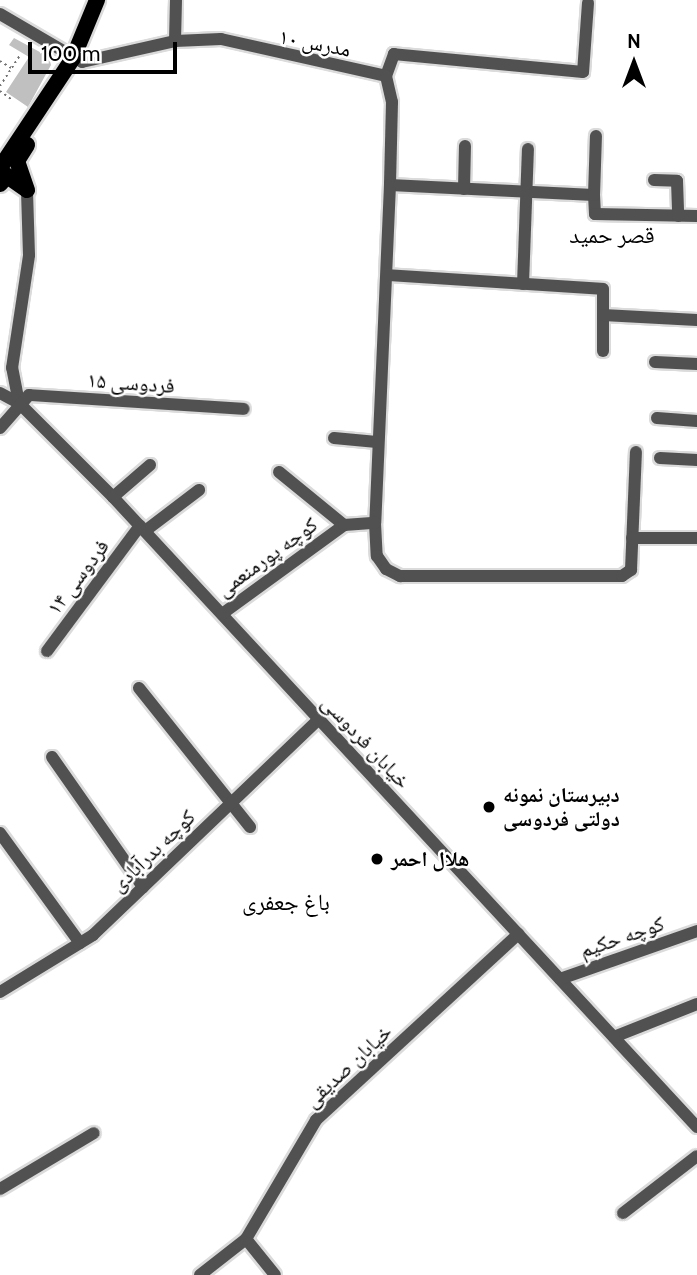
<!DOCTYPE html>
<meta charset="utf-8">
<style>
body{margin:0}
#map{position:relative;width:697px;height:1275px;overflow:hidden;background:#fff;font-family:Cabin,"Noto Naskh Arabic",sans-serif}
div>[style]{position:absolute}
.building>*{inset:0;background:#c0c0c0}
.path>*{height:2px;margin-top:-1px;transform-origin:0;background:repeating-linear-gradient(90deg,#737373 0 2px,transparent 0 5.5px)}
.roads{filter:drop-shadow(2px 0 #dbdbdb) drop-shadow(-2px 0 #dbdbdb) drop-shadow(0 2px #dbdbdb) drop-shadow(0 -2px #dbdbdb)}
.minor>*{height:12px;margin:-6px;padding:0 6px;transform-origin:6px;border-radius:6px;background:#515151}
.major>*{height:16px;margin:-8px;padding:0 8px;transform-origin:8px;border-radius:8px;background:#000}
.dots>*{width:19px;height:19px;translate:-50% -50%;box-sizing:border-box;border:4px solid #fff;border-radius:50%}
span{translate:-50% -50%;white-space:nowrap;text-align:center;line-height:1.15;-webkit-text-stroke:5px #fff;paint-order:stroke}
.street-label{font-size:21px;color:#000}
.poi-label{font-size:21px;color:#000;font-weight:700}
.left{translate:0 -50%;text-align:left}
.neighbourhood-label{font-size:23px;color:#000}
.north{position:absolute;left:599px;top:28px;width:70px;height:70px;-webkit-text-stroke:5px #fff;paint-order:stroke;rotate:0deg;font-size:19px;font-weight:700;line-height:28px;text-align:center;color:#000}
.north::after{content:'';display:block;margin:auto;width:24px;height:32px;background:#000;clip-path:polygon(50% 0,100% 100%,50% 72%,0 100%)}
.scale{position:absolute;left:28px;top:42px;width:149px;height:32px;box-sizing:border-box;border:4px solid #000;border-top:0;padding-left:9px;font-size:21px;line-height:24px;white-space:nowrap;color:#000;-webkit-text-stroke:5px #fff;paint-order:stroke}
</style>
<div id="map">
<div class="building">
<i style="clip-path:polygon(14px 38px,49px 57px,51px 65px,28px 107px,6px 92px,29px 57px,9px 45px)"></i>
</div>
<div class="path">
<i style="left:0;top:61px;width:13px;rotate:32deg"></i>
<i style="left:0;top:86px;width:38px;rotate:-57deg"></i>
<i style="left:0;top:91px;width:14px;rotate:36deg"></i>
</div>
<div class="roads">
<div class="minor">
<i style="left:588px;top:3px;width:69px;rotate:94.1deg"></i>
<i style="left:583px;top:72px;width:190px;rotate:-174.6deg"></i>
<i style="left:394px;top:54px;width:23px;rotate:110deg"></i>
<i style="left:386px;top:76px;width:27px;rotate:77deg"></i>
<i style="left:392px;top:102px;width:83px;rotate:91.4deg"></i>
<i style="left:390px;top:185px;width:204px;rotate:2.8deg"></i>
<i style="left:594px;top:195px;width:19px;rotate:87deg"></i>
<i style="left:595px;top:214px;width:102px;rotate:1.1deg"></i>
<i style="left:0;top:14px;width:95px;rotate:30.3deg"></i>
<i style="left:82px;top:62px;width:95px;rotate:-12.7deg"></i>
<i style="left:175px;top:41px;width:46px;rotate:-2.5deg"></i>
<i style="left:221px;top:39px;width:169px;rotate:12.6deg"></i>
<i style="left:175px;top:41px;width:41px;rotate:-88.6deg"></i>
<i style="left:654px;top:180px;width:23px;rotate:2deg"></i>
<i style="left:677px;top:181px;width:35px;rotate:88deg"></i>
<i style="left:390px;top:185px;width:338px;rotate:92.5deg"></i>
<i style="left:375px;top:523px;width:33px;rotate:87deg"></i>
<i style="left:377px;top:556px;width:16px;rotate:55deg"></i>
<i style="left:386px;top:569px;width:16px;rotate:27deg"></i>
<i style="left:400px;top:576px;width:222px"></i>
<i style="left:622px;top:576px;width:11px;rotate:-34deg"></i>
<i style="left:631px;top:570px;width:118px;rotate:-87.6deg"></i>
<i style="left:464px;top:189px;width:43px;rotate:-88.7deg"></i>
<i style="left:594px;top:195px;width:59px;rotate:-88.1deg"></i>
<i style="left:387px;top:275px;width:216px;rotate:3.7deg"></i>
<i style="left:603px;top:289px;width:62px;rotate:90deg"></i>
<i style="left:523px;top:284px;width:135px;rotate:-87.9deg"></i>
<i style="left:603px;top:315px;width:94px;rotate:3deg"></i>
<i style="left:655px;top:362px;width:42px;rotate:2.7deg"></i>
<i style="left:0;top:393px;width:21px;rotate:28deg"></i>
<i style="left:19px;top:403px;width:133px;rotate:45deg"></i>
<i style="left:113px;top:497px;width:859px;rotate:47.17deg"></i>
<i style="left:19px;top:403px;width:36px;rotate:-101deg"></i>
<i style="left:12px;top:368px;width:114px;rotate:-81.4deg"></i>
<i style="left:29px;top:255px;width:65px;rotate:-91.8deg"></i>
<i style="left:657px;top:418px;width:40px;rotate:4.3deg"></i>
<i style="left:0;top:428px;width:44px;rotate:-48.7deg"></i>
<i style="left:29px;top:395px;width:215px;rotate:3.7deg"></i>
<i style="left:334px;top:438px;width:43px;rotate:5.3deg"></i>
<i style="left:660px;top:458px;width:37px;rotate:3deg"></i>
<i style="left:279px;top:472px;width:84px;rotate:39.2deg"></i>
<i style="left:113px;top:497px;width:49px;rotate:-40.9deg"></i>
<i style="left:145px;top:531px;width:68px;rotate:-37.2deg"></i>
<i style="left:632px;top:538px;width:65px"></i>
<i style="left:222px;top:614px;width:151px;rotate:-36.1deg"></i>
<i style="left:344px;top:525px;width:31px;rotate:-4deg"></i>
<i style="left:47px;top:651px;width:156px;rotate:-53.4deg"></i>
<i style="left:139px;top:688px;width:178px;rotate:51.4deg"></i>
<i style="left:52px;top:757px;width:159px;rotate:55deg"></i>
<i style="left:0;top:833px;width:136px;rotate:54deg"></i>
<i style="left:560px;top:979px;width:145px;rotate:-19.3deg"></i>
<i style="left:0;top:992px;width:109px;rotate:-31.5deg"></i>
<i style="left:93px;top:935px;width:313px;rotate:-43.7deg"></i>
<i style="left:614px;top:1037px;width:89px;rotate:-21.7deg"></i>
<i style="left:0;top:1189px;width:109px;rotate:-30.8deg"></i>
<i style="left:623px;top:1213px;width:93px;rotate:-37.6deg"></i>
<i style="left:246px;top:1239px;width:46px;rotate:51.1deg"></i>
<i style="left:200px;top:1275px;width:58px;rotate:-38deg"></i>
<i style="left:246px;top:1239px;width:138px;rotate:-59.5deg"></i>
<i style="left:316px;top:1120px;width:275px;rotate:-42.6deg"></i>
</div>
<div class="major">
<i style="left:0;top:168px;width:132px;rotate:-56.4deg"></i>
<i style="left:73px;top:58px;width:63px;rotate:-67.5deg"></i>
<i style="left:0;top:184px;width:11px;rotate:-49deg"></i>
<i style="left:7px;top:176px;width:24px;rotate:35deg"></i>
<i style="left:27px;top:190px;width:31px;rotate:-109deg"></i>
<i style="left:17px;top:161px;width:19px;rotate:-58deg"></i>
</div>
</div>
<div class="dots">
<i style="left:489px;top:807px;background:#000"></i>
<i style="left:377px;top:859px;background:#000"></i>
</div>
<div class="street-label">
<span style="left:315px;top:43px;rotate:11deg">مدرس ۱۰</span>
<span style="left:131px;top:383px;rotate:4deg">فردوسی ۱۵</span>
<span style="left:267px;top:557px;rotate:-36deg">کوچه پورمنعمی</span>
<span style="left:78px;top:577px;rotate:-53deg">فردوسی ۱۴</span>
<span style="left:366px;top:742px;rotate:47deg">خیابان فردوسی</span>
<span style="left:153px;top:851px;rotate:-44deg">کوچه بدرآبادی</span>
<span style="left:622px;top:937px;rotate:-19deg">کوچه حکیم</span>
<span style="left:348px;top:1066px;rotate:-43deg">خیابان صدیقی</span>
</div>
<div class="poi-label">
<span class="left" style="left:503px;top:807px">دبیرستان نمونه<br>دولتی فردوسی</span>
<span class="left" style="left:391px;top:859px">هلال احمر</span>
</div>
<div class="neighbourhood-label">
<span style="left:612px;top:235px">قصر حمید</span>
<span style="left:286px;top:902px">باغ جعفری</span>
</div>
<div class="north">N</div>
<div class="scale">100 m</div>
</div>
